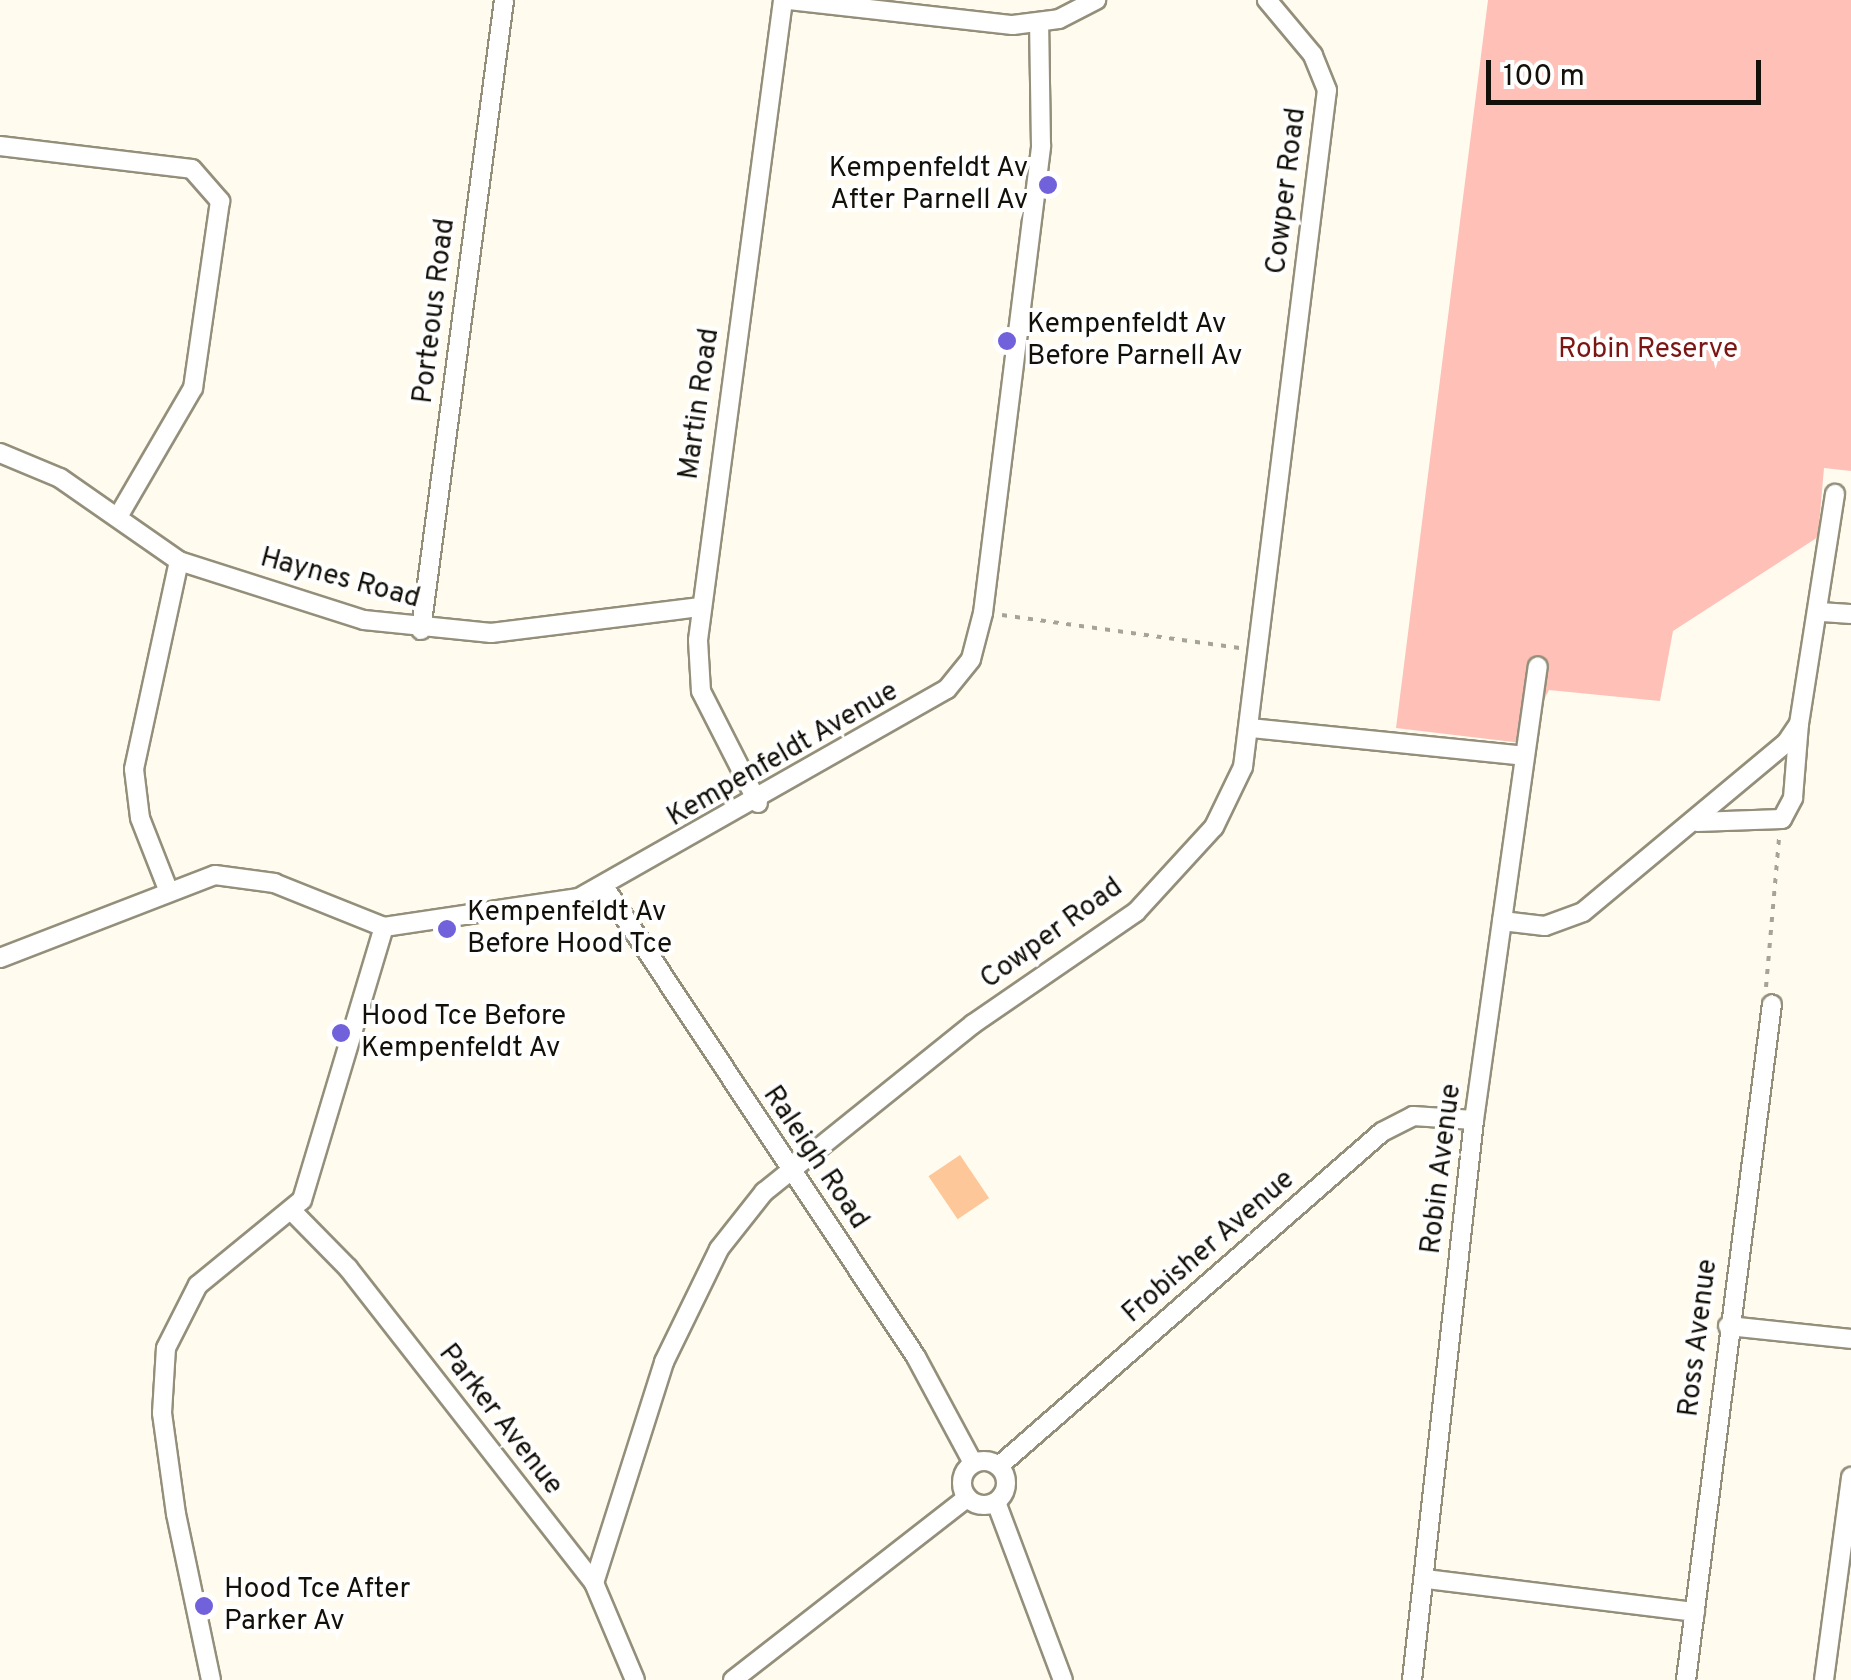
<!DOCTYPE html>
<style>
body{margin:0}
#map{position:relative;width:1851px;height:1680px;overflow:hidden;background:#fffcef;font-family:Overpass,sans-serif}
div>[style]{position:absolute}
.green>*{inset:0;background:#fec0b7}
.building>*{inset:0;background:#fdc79a;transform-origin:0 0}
.path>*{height:4px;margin-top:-2px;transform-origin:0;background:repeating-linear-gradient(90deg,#a6a398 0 5px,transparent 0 13px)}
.roads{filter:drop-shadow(2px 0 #948f7b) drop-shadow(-2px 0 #948f7b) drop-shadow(0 2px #948f7b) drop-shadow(0 -2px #948f7b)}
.minor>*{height:18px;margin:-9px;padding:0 9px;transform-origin:9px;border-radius:9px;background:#fff}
.minor>.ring{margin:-9px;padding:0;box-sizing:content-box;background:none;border:18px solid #fff;border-radius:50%}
.dots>*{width:28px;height:28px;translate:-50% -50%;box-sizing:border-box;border:5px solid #fff;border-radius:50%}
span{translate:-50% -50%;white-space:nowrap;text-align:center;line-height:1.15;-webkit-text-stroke:8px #fff;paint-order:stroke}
.poi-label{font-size:28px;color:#121008}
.right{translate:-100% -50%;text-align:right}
.left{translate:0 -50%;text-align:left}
.street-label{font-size:28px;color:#121008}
.park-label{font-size:28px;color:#7c1614}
.scale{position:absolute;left:1486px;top:60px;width:275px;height:45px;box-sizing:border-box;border:5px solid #121008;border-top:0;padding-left:12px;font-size:30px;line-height:35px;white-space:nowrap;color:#121008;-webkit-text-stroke:8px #fff;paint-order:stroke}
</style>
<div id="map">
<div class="green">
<i style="clip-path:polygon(1488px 0,1851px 0,1851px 471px,1824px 468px,1818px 537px,1673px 631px,1660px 701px,1549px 690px,1522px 743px,1396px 728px)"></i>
</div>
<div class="building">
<i style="left:960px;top:1155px;width:52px;height:38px;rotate:56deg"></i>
</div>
<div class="path">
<i style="left:1002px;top:615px;width:240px;rotate:7.9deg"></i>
<i style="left:1766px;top:987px;width:150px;rotate:-85deg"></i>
</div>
<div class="roads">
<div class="minor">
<i style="left:789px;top:0;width:225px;rotate:6.4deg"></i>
<i style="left:1013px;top:25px;width:46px;rotate:-7.4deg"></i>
<i style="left:1059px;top:19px;width:42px;rotate:-27.2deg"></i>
<i style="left:0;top:146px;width:193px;rotate:6.8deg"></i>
<i style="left:192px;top:169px;width:43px;rotate:48.8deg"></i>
<i style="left:220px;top:201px;width:189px;rotate:98.2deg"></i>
<i style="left:193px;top:388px;width:147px;rotate:120.2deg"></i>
<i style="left:0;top:453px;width:65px;rotate:22.6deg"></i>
<i style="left:60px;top:478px;width:145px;rotate:34.9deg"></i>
<i style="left:179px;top:561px;width:194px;rotate:17.7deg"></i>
<i style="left:364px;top:620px;width:128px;rotate:5.8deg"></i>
<i style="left:491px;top:633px;width:211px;rotate:-7.1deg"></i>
<i style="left:1821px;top:612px;width:30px;rotate:4deg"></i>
<i style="left:421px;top:630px;width:635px;rotate:-82.49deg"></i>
<i style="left:1251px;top:728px;width:275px;rotate:5.8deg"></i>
<i style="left:758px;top:803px;width:126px;rotate:-117deg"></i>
<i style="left:701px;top:691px;width:51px;rotate:-93.4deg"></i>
<i style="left:698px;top:640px;width:646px;rotate:-82.43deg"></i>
<i style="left:1697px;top:822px;width:85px;rotate:-2deg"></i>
<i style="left:1782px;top:819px;width:24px;rotate:-62deg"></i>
<i style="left:1793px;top:798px;width:74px;rotate:-85.4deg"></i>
<i style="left:605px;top:888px;width:563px;rotate:56.45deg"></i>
<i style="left:916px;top:1357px;width:120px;rotate:61.7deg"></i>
<i style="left:169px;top:892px;width:79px;rotate:-111.4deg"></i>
<i style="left:140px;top:818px;width:49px;rotate:-97deg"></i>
<i style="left:134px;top:769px;width:213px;rotate:-77.8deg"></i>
<i style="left:1502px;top:921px;width:43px;rotate:6.6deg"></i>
<i style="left:1545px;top:926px;width:40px;rotate:-20.2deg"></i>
<i style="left:1583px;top:912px;width:264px;rotate:-39.8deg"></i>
<i style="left:1786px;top:743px;width:23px;rotate:-56deg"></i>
<i style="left:1799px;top:724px;width:233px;rotate:-81.1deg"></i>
<i style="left:0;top:958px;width:230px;rotate:-21.1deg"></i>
<i style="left:215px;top:875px;width:60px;rotate:7.7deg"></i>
<i style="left:274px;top:883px;width:118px;rotate:21.8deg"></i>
<i style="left:384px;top:927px;width:197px;rotate:-8.5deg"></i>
<i style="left:579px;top:898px;width:423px;rotate:-29.6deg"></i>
<i style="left:947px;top:689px;width:38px;rotate:-51deg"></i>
<i style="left:971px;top:659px;width:48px;rotate:-75.4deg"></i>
<i style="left:983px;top:613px;width:471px;rotate:-82.9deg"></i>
<i style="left:1041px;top:146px;width:123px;rotate:-90.9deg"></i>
<i style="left:294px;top:1213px;width:77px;rotate:45.5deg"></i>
<i style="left:348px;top:1268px;width:400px;rotate:52deg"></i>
<i style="left:594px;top:1583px;width:105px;rotate:67.1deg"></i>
<i style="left:1728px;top:1326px;width:124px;rotate:6deg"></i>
<i class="ring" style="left:962px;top:1461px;width:26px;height:26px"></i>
<i style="left:999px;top:1466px;width:508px;rotate:-41.09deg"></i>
<i style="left:1382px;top:1132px;width:35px;rotate:-27deg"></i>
<i style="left:1413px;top:1116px;width:61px;rotate:3.8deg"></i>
<i style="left:996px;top:1502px;width:190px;rotate:69.4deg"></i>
<i style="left:1426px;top:1579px;width:271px;rotate:7deg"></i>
<i style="left:594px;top:1583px;width:232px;rotate:-72.4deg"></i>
<i style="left:664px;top:1362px;width:126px;rotate:-64deg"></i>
<i style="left:719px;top:1249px;width:73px;rotate:-51.7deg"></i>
<i style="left:764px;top:1192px;width:268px;rotate:-38.8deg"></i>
<i style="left:973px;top:1024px;width:198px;rotate:-34.5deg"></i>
<i style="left:1136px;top:912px;width:115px;rotate:-47.5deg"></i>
<i style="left:1214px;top:827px;width:67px;rotate:-64.2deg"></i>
<i style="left:1243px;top:767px;width:682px;rotate:-82.93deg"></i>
<i style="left:1327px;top:90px;width:38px;rotate:-112deg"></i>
<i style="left:1313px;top:55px;width:72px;rotate:-129.9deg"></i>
<i style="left:211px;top:1680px;width:170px;rotate:-101.9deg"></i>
<i style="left:176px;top:1514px;width:102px;rotate:-97.9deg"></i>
<i style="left:162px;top:1413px;width:65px;rotate:-86.5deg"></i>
<i style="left:166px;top:1348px;width:71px;rotate:-63.1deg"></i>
<i style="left:198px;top:1285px;width:134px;rotate:-39.3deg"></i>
<i style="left:302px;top:1200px;width:285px;rotate:-73.3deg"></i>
<i style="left:733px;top:1680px;width:296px;rotate:-37.9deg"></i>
<i style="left:1412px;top:1680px;width:563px;rotate:-83.68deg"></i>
<i style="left:1474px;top:1120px;width:458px;rotate:-82deg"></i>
<i style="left:1686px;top:1680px;width:681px;rotate:-82.75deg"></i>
<i style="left:1824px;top:1680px;width:205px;rotate:-82.4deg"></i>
</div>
</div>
<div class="dots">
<i style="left:1048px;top:185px;background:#7161db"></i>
<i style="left:1007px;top:341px;background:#7161db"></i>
<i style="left:447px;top:929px;background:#7161db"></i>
<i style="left:341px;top:1033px;background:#7161db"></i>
<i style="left:204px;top:1606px;background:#7161db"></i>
</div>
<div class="poi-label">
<span class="right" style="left:1028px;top:185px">Kempenfeldt Av<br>After Parnell Av</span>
<span class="left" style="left:1027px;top:341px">Kempenfeldt Av<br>Before Parnell Av</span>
<span class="left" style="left:467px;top:929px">Kempenfeldt Av<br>Before Hood Tce</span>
<span class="left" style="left:361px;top:1033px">Hood Tce Before<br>Kempenfeldt Av</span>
<span class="left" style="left:224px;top:1606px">Hood Tce After<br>Parker Av</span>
</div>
<div class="street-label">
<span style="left:1287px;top:191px;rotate:-83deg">Cowper Road</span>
<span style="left:435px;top:311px;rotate:-83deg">Porteous Road</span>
<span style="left:700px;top:404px;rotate:-82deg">Martin Road</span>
<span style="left:340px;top:579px;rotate:15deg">Haynes Road</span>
<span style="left:783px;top:755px;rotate:-30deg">Kempenfeldt Avenue</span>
<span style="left:1052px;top:934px;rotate:-36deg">Cowper Road</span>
<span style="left:815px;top:1158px;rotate:56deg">Raleigh Road</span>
<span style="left:1442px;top:1169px;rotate:-83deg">Robin Avenue</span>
<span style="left:1209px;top:1247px;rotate:-41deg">Frobisher Avenue</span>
<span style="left:1699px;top:1338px;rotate:-83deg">Ross Avenue</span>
<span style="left:500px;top:1420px;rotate:52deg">Parker Avenue</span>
</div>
<div class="park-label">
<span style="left:1648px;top:350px">Robin Reserve</span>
</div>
<div class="scale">100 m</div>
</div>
